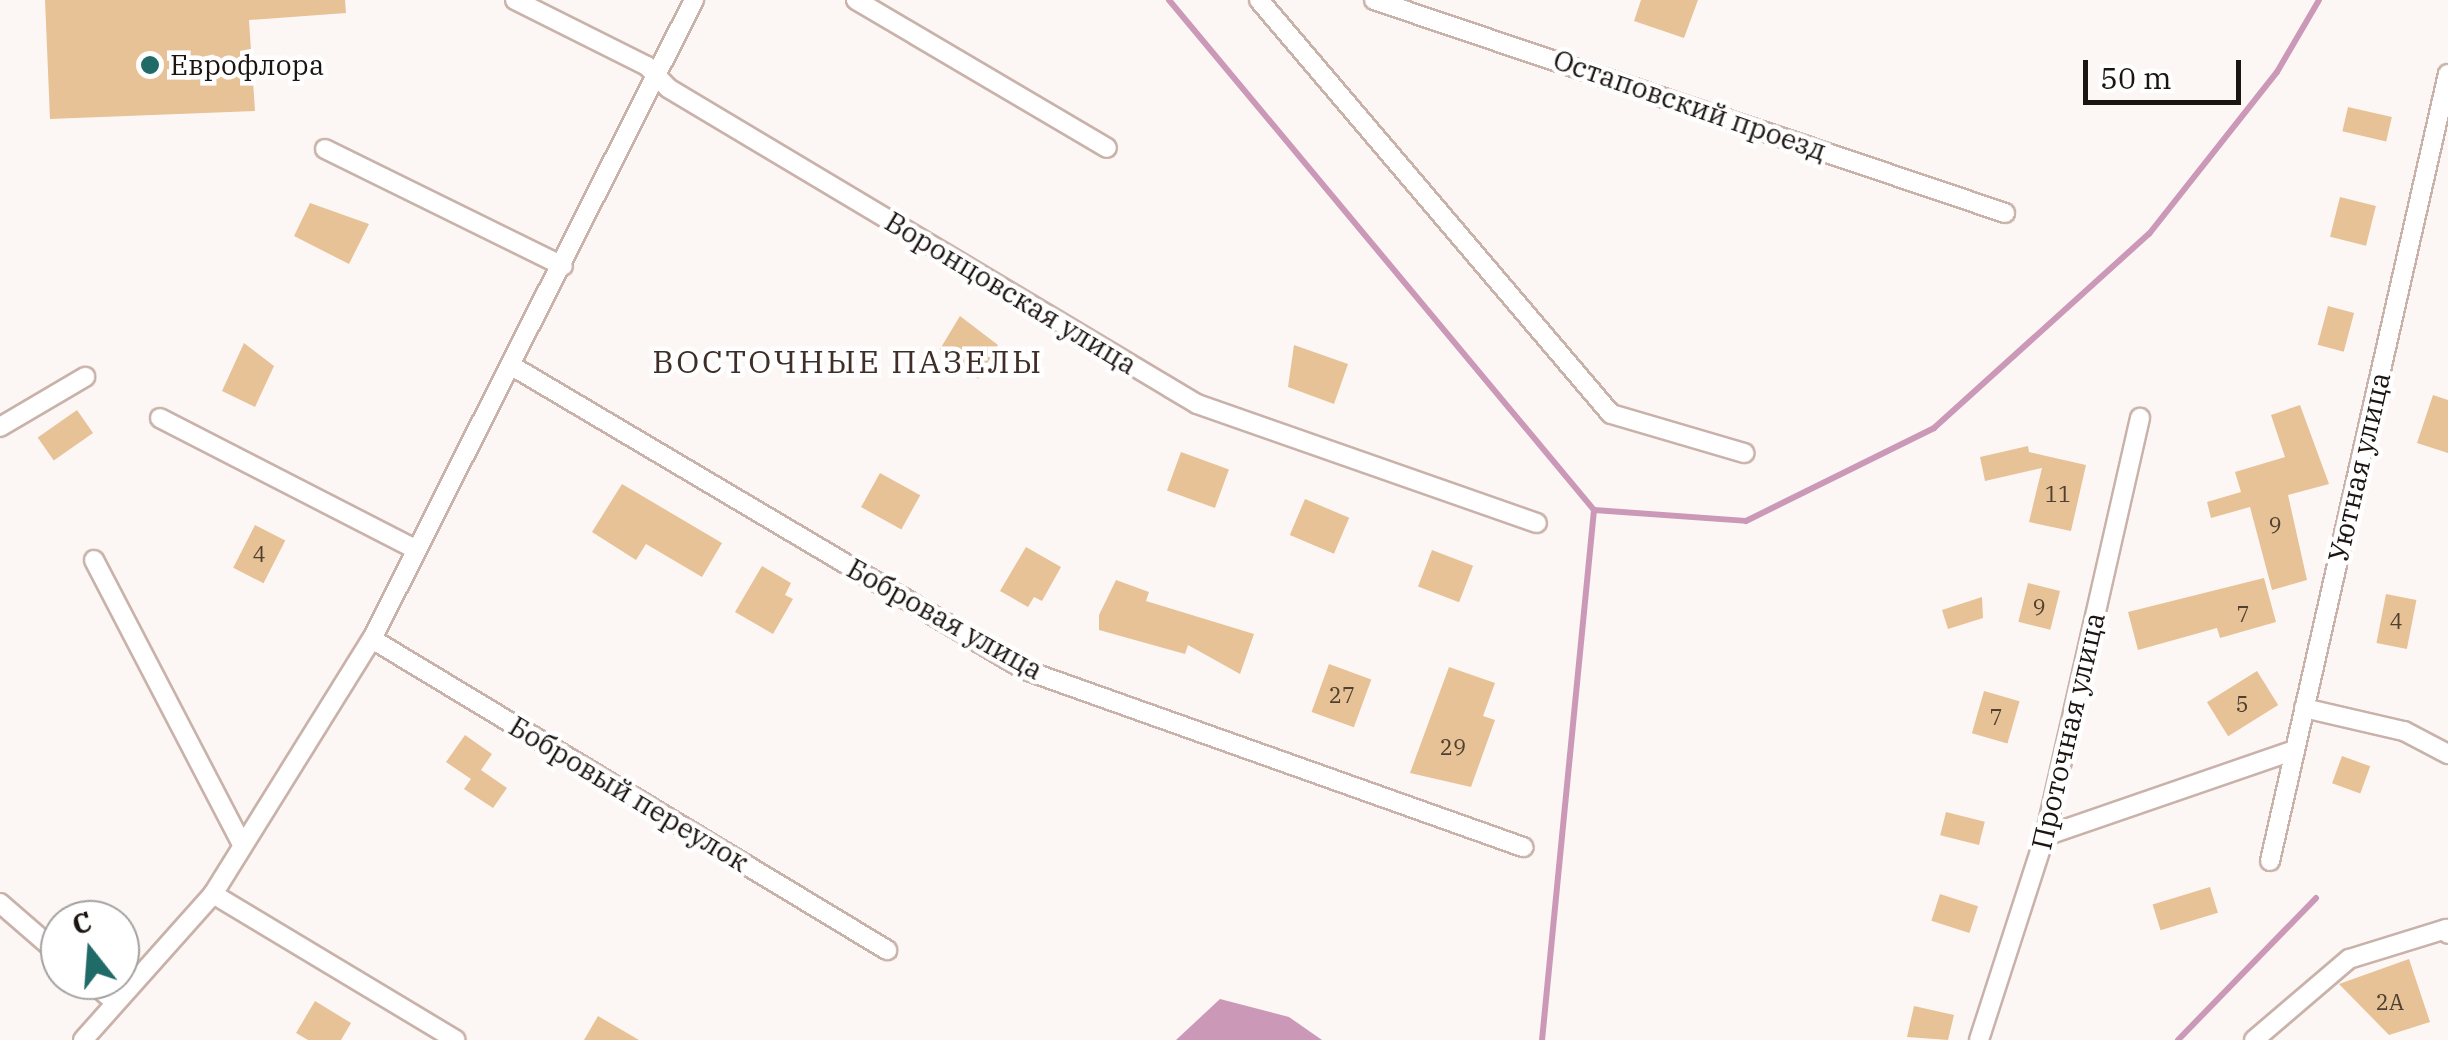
<!DOCTYPE html>
<meta charset="utf-8">
<style>
body{margin:0}
#map{position:relative;width:2448px;height:1040px;overflow:hidden;background:#fcf7f5;font-family:"IBM Plex Serif",serif}
div>[style]{position:absolute}
.water>*{inset:0;background:#cb99b7}
.stream>*{height:6px;margin:-3px;padding:0 3px;transform-origin:3px;border-radius:3px;background:#cb99b7}
.building>*{inset:0;background:#e7c296;transform-origin:0 0}
.roads{filter:drop-shadow(2px 0 #c9b2aa) drop-shadow(-2px 0 #c9b2aa) drop-shadow(0 2px #c9b2aa) drop-shadow(0 -2px #c9b2aa)}
.street>*{height:18px;margin:-9px;padding:0 9px;transform-origin:9px;border-radius:9px;background:#fff}
.dots>*{width:28px;height:28px;translate:-50% -50%;box-sizing:border-box;border:5px solid #fff;border-radius:50%}
span{translate:-50% -50%;white-space:nowrap;text-align:center;line-height:1.15;-webkit-text-stroke:9px #fff;paint-order:stroke}
.number-label{font-size:22px;color:#4f4032}
.number-label span{-webkit-text-stroke-width:0}
.poi-label{font-size:28px;color:#1c1411}
.left{translate:0 -50%;text-align:left}
.street-label{font-size:28px;color:#1c1411}
.quarter-label{font-size:32px;color:#3f2e27;letter-spacing:2.5px}
.north{position:absolute;left:40px;top:900px;width:100px;height:100px;box-sizing:border-box;background:#fff;border:2px solid #a4a1a0;border-radius:50%;rotate:343deg;font-size:28px;font-weight:700;line-height:40px;text-align:center;color:#1c1411}
.north::after{content:'';display:block;margin:auto;width:35px;height:45px;background:#206b68;clip-path:polygon(50% 0,100% 100%,50% 72%,0 100%)}
.scale{position:absolute;left:2083px;top:60px;width:158px;height:45px;box-sizing:border-box;border:5px solid #1c1411;border-top:0;padding-left:12px;font-size:30px;line-height:35px;white-space:nowrap;color:#1c1411;-webkit-text-stroke:8px #fff;paint-order:stroke}
</style>
<div id="map">
<div class="water">
<i style="clip-path:polygon(1220px 999px,1289px 1017px,1322px 1040px,1176px 1040px)"></i>
</div>
<div class="stream">
<i style="left:1169px;top:0;width:664px;rotate:50.19deg"></i>
<i style="left:1594px;top:510px;width:533px;rotate:95.6deg"></i>
<i style="left:1594px;top:510px;width:152px;rotate:4.1deg"></i>
<i style="left:1746px;top:521px;width:210px;rotate:-26.3deg"></i>
<i style="left:1934px;top:428px;width:290px;rotate:-42.1deg"></i>
<i style="left:2149px;top:234px;width:206px;rotate:-51.7deg"></i>
<i style="left:2277px;top:72px;width:83px;rotate:-59.7deg"></i>
<i style="left:2178px;top:1040px;width:198px;rotate:-45.8deg"></i>
</div>
<div class="building">
<i style="clip-path:polygon(45px 0,345px 0,346px 13px,249px 20px,255px 111px,50px 119px)"></i>
<i style="clip-path:polygon(1641px 0,1698px 0,1684px 38px,1634px 21px)"></i>
<i style="left:2348px;top:107px;width:45px;height:25px;rotate:13deg"></i>
<i style="left:2340px;top:197px;width:37px;height:41px;rotate:14deg"></i>
<i style="clip-path:polygon(310px 203px,369px 224px,349px 264px,294px 236px)"></i>
<i style="left:2328px;top:306px;width:27px;height:40px;rotate:15deg"></i>
<i style="clip-path:polygon(960px 316px,998px 345px,978px 379px,940px 349px)"></i>
<i style="clip-path:polygon(244px 343px,274px 366px,255px 407px,222px 391px)"></i>
<i style="clip-path:polygon(1294px 345px,1348px 364px,1334px 404px,1288px 387px)"></i>
<i style="clip-path:polygon(2433px 395px,2448px 400px,2448px 453px,2417px 443px)"></i>
<i style="clip-path:polygon(2300px 405px,2329px 484px,2288px 495px,2307px 580px,2272px 590px,2250px 507px,2211px 518px,2207px 502px,2241px 492px,2235px 472px,2285px 457px,2271px 415px)"></i>
<i style="left:77px;top:410px;width:28px;height:48px;rotate:55deg"></i>
<i style="clip-path:polygon(2028px 446px,2029px 452px,2086px 465px,2071px 531px,2029px 522px,2042px 468px,1985px 481px,1980px 457px)"></i>
<i style="left:1181px;top:452px;width:51px;height:41px;rotate:20deg"></i>
<i style="left:880px;top:473px;width:46px;height:39px;rotate:29deg"></i>
<i style="clip-path:polygon(622px 484px,722px 543px,702px 577px,646px 544px,636px 560px,592px 532px)"></i>
<i style="left:1305px;top:499px;width:48px;height:39px;rotate:23deg"></i>
<i style="left:255px;top:525px;width:34px;height:48px;rotate:27deg"></i>
<i style="clip-path:polygon(1026px 547px,1061px 567px,1042px 601px,1034px 597px,1028px 607px,1000px 591px)"></i>
<i style="left:1432px;top:550px;width:44px;height:39px;rotate:21deg"></i>
<i style="clip-path:polygon(762px 566px,791px 583px,785px 595px,793px 599px,773px 634px,735px 612px)"></i>
<i style="clip-path:polygon(2264px 578px,2276px 622px,2220px 638px,2217px 628px,2138px 650px,2128px 612px)"></i>
<i style="clip-path:polygon(1116px 580px,1149px 592px,1146px 601px,1254px 634px,1240px 674px,1188px 645px,1185px 654px,1099px 630px,1099px 615px)"></i>
<i style="left:2028px;top:583px;width:33px;height:40px;rotate:14deg"></i>
<i style="left:2386px;top:594px;width:31px;height:50px;rotate:11deg"></i>
<i style="clip-path:polygon(1982px 597px,1983px 618px,1948px 629px,1942px 610px)"></i>
<i style="left:1329px;top:664px;width:45px;height:51px;rotate:20deg"></i>
<i style="clip-path:polygon(1449px 667px,1495px 683px,1483px 716px,1495px 720px,1471px 787px,1410px 773px)"></i>
<i style="left:2257px;top:671px;width:40px;height:59px;rotate:58deg"></i>
<i style="left:1984px;top:691px;width:37px;height:44px;rotate:16deg"></i>
<i style="clip-path:polygon(465px 735px,492px 754px,481px 770px,507px 788px,493px 808px,464px 789px,471px 779px,446px 762px)"></i>
<i style="left:2342px;top:756px;width:30px;height:29px;rotate:20deg"></i>
<i style="left:1946px;top:812px;width:40px;height:24px;rotate:14deg"></i>
<i style="left:2210px;top:887px;width:27px;height:60px;rotate:73deg"></i>
<i style="left:1940px;top:894px;width:40px;height:28px;rotate:18deg"></i>
<i style="clip-path:polygon(2409px 959px,2430px 1022px,2389px 1035px,2339px 984px)"></i>
<i style="clip-path:polygon(315px 1001px,351px 1023px,341px 1040px,308px 1040px,296px 1033px)"></i>
<i style="clip-path:polygon(1914px 1006px,1954px 1015px,1948px 1040px,1907px 1037px)"></i>
<i style="clip-path:polygon(598px 1016px,639px 1040px,584px 1040px)"></i>
</div>
<div class="roads">
<div class="street">
<i style="left:515px;top:0;width:148px;rotate:26.6deg"></i>
<i style="left:647px;top:66px;width:30px;rotate:46deg"></i>
<i style="left:668px;top:88px;width:616px;rotate:30.85deg"></i>
<i style="left:1197px;top:404px;width:360px;rotate:19.3deg"></i>
<i style="left:856px;top:0;width:291px;rotate:30.5deg"></i>
<i style="left:1259px;top:0;width:543px;rotate:49.63deg"></i>
<i style="left:1611px;top:414px;width:139px;rotate:16.3deg"></i>
<i style="left:1374px;top:0;width:666px;rotate:18.65deg"></i>
<i style="left:325px;top:149px;width:265px;rotate:26.2deg"></i>
<i style="left:512px;top:366px;width:596px;rotate:30.65deg"></i>
<i style="left:1025px;top:670px;width:529px;rotate:19.57deg"></i>
<i style="left:160px;top:418px;width:287px;rotate:27.2deg"></i>
<i style="left:0;top:427px;width:99px;rotate:-30.5deg"></i>
<i style="left:94px;top:560px;width:322px;rotate:62.5deg"></i>
<i style="left:372px;top:639px;width:602px;rotate:31.13deg"></i>
<i style="left:2304px;top:708px;width:103px;rotate:13deg"></i>
<i style="left:2404px;top:731px;width:50px;rotate:27.6deg"></i>
<i style="left:2045px;top:836px;width:264px;rotate:-19deg"></i>
<i style="left:2270px;top:861px;width:807px;rotate:-77.26deg"></i>
<i style="left:213px;top:894px;width:283px;rotate:31deg"></i>
<i style="left:0;top:903px;width:79px;rotate:40.9deg"></i>
<i style="left:89px;top:980px;width:35px;rotate:40deg"></i>
<i style="left:83px;top:1040px;width:195px;rotate:-48.3deg"></i>
<i style="left:213px;top:894px;width:301px;rotate:-58.1deg"></i>
<i style="left:372px;top:639px;width:716px;rotate:-63.26deg"></i>
<i style="left:1979px;top:1040px;width:214px;rotate:-72.1deg"></i>
<i style="left:2045px;top:836px;width:429px;rotate:-77.2deg"></i>
<i style="left:2254px;top:1040px;width:125px;rotate:-40.5deg"></i>
<i style="left:2349px;top:959px;width:102px;rotate:-17.2deg"></i>
<i style="left:2446px;top:929px;width:5px;rotate:68deg"></i>
</div>
</div>
<div class="dots">
<i style="left:150px;top:65px;background:#206b68"></i>
</div>
<div class="number-label">
<span style="left:2058px;top:494px">11</span>
<span style="left:2275px;top:525px">9</span>
<span style="left:259px;top:554px">4</span>
<span style="left:2039px;top:607px">9</span>
<span style="left:2243px;top:614px">7</span>
<span style="left:2396px;top:621px">4</span>
<span style="left:1342px;top:695px">27</span>
<span style="left:2242px;top:704px">5</span>
<span style="left:1996px;top:717px">7</span>
<span style="left:1453px;top:747px">29</span>
<span style="left:2390px;top:1002px">2А</span>
</div>
<div class="poi-label">
<span class="left" style="left:170px;top:65px">Еврофлора</span>
</div>
<div class="street-label">
<span style="left:1690px;top:105px;rotate:19deg">Остаповский проезд</span>
<span style="left:1011px;top:293px;rotate:31deg">Воронцовская улица</span>
<span style="left:2359px;top:467px;rotate:-77deg">Уютная улица</span>
<span style="left:945px;top:619px;rotate:29deg">Бобровая улица</span>
<span style="left:2068px;top:731px;rotate:-77deg">Проточная улица</span>
<span style="left:629px;top:794px;rotate:31deg">Бобровый переулок</span>
</div>
<div class="quarter-label">
<span style="left:848px;top:361px">ВОСТОЧНЫЕ ПАЗЕЛЫ</span>
</div>
<div class="north">С</div>
<div class="scale">50 m</div>
</div>
